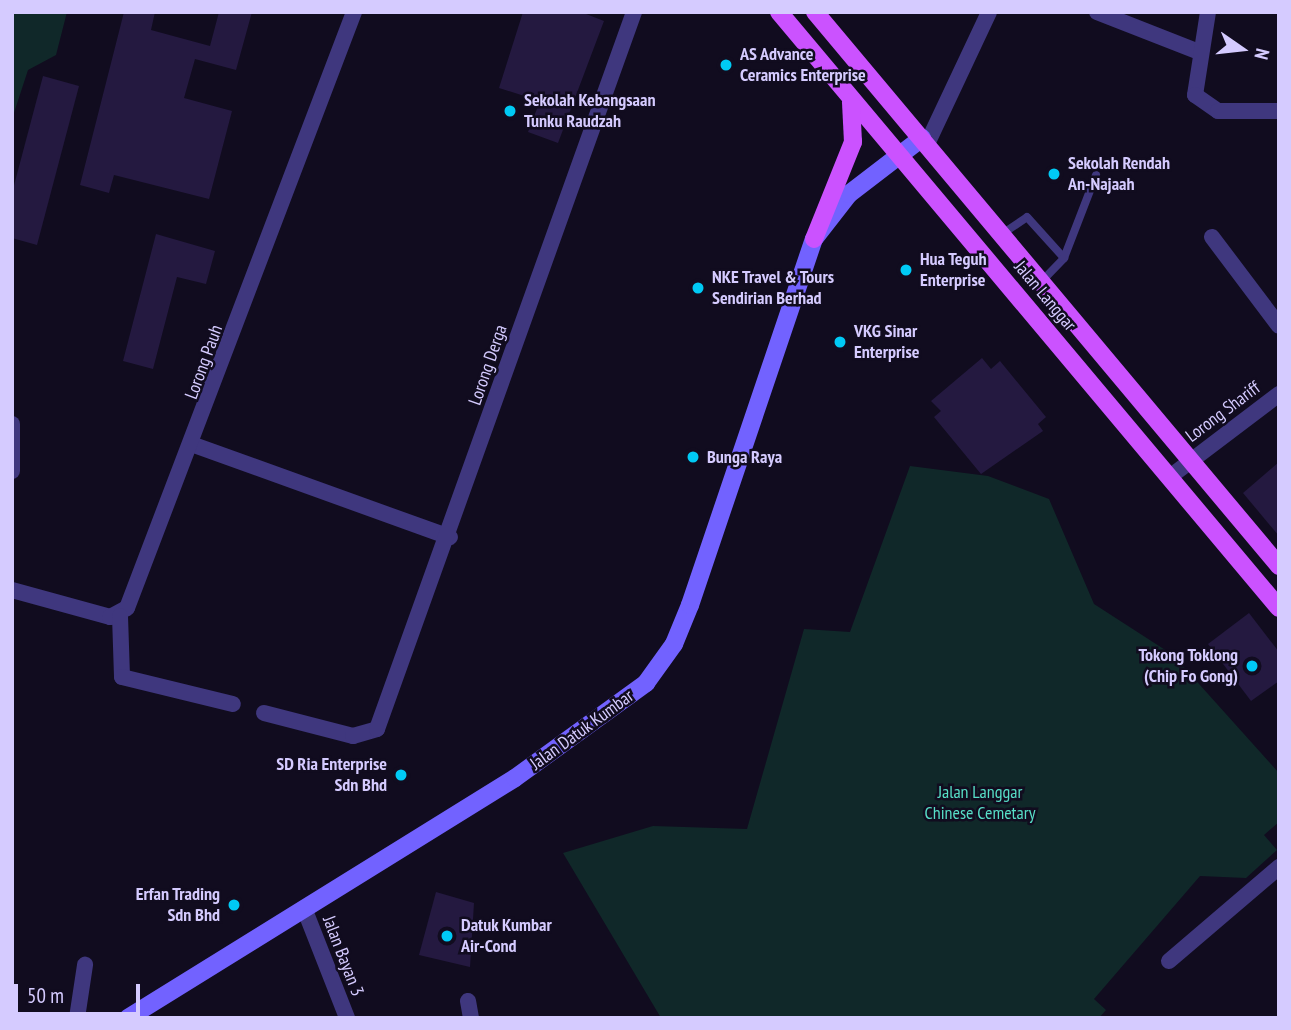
<!DOCTYPE html>
<style>
body{margin:0}
#map{position:relative;width:1291px;height:1030px;overflow:hidden;background:#110c1f;font-family:"PT Sans Narrow",sans-serif}
div>[style]{position:absolute}
.green>*{inset:0;background:#102829}
.building>*{inset:0;background:#241940}
.lane>*{height:8px;margin:-4px;padding:0 4px;transform-origin:4px;border-radius:4px;background:#3f377e}
.street>*{height:16px;margin:-8px;padding:0 8px;transform-origin:8px;border-radius:8px;background:#3f377e}
.secondary>*{height:18px;margin:-9px;padding:0 9px;transform-origin:9px;border-radius:9px;background:#7262ff}
.primary>*{height:18px;margin:-9px;padding:0 9px;transform-origin:9px;border-radius:9px;background:#cb52ff}
.dots>*{width:19px;height:19px;translate:-50% -50%;box-sizing:border-box;border:4px solid #110c1f;border-radius:50%}
span{translate:-50% -50%;white-space:nowrap;text-align:center;line-height:1.15;-webkit-text-stroke:5px #110c1f;paint-order:stroke}
.poi-label{font-size:18px;color:#d5cbff;font-weight:700}
.left{translate:0 -50%;text-align:left}
.right{translate:-100% -50%;text-align:right}
.street-label{font-size:18px;color:#d5cbff}
.park-label{font-size:18px;color:#57dec7}
.frame{position:absolute;inset:0;border:14px solid #d5cbff;pointer-events:none}
.north{position:absolute;left:1207px;top:14px;width:70px;height:70px;-webkit-text-stroke:5px #110c1f;paint-order:stroke;rotate:104deg;font-size:19px;font-weight:700;line-height:28px;text-align:center;color:#d5cbff}
.north::after{content:'';display:block;margin:auto;width:24px;height:32px;background:#d5cbff;clip-path:polygon(50% 0,100% 100%,50% 72%,0 100%)}
.scale{position:absolute;left:14px;top:984px;width:126px;height:32px;box-sizing:border-box;border:4px solid #d5cbff;border-top:0;padding-left:9px;font-size:21px;line-height:24px;white-space:nowrap;color:#d5cbff;-webkit-text-stroke:5px #110c1f;paint-order:stroke}
</style>
<div id="map">
<div class="green">
<i style="clip-path:polygon(12px 12px,67px 12px,56px 55px,28px 70px,12px 119px)"></i>
<i style="clip-path:polygon(910px 466px,988px 476px,1049px 499px,1094px 604px,1173px 655px,1279px 773px,1279px 822px,1264px 835px,1277px 850px,1246px 878px,1200px 876px,1094px 999px,1106px 1010px,1099px 1018px,661px 1018px,563px 853px,653px 826px,747px 829px,804px 629px,850px 632px)"></i>
</div>
<div class="building">
<i style="clip-path:polygon(124px 12px,155px 12px,151px 30px,210px 46px,219px 12px,252px 12px,236px 70px,195px 59px,184px 98px,232px 111px,209px 199px,114px 175px,109px 193px,80px 185px)"></i>
<i style="clip-path:polygon(523px 12px,581px 12px,604px 21px,558px 143px,528px 132px,540px 101px,499px 88px)"></i>
<i style="clip-path:polygon(43px 76px,79px 86px,37px 245px,12px 238px,12px 193px)"></i>
<i style="clip-path:polygon(156px 234px,215px 251px,206px 284px,177px 277px,153px 369px,123px 361px)"></i>
<i style="clip-path:polygon(982px 358px,991px 369px,1000px 361px,1046px 417px,1038px 424px,1043px 431px,981px 474px,934px 417px,941px 411px,931px 401px)"></i>
<i style="clip-path:polygon(1279px 462px,1279px 536px,1243px 493px)"></i>
<i style="clip-path:polygon(1249px 613px,1279px 652px,1279px 681px,1251px 701px,1208px 644px)"></i>
<i style="clip-path:polygon(436px 892px,474px 903px,470px 967px,419px 955px)"></i>
</div>
<div class="lane">
<i style="left:1002px;top:234px;width:30px;rotate:-34deg"></i>
<i style="left:1027px;top:217px;width:55px;rotate:47.9deg"></i>
<i style="left:1042px;top:281px;width:32px;rotate:-46deg"></i>
<i style="left:1064px;top:258px;width:89px;rotate:-68.9deg"></i>
</div>
<div class="street">
<i style="left:1097px;top:12px;width:110px;rotate:21.4deg"></i>
<i style="left:1208px;top:12px;width:84px;rotate:98.9deg"></i>
<i style="left:1195px;top:95px;width:28px;rotate:35deg"></i>
<i style="left:1218px;top:111px;width:61px"></i>
<i style="left:927px;top:144px;width:146px;rotate:-64.8deg"></i>
<i style="left:1212px;top:237px;width:111px;rotate:53deg"></i>
<i style="left:12px;top:424px;width:47px;rotate:90deg"></i>
<i style="left:194px;top:445px;width:272px;rotate:19.8deg"></i>
<i style="left:1171px;top:476px;width:136px;rotate:-37.2deg"></i>
<i style="left:12px;top:590px;width:102px;rotate:15.4deg"></i>
<i style="left:110px;top:617px;width:19px;rotate:-28deg"></i>
<i style="left:127px;top:608px;width:638px;rotate:-69.15deg"></i>
<i style="left:120px;top:616px;width:61px;rotate:88.1deg"></i>
<i style="left:122px;top:677px;width:114px;rotate:13.7deg"></i>
<i style="left:264px;top:713px;width:92px;rotate:14.5deg"></i>
<i style="left:353px;top:736px;width:25px;rotate:-16deg"></i>
<i style="left:377px;top:729px;width:762px;rotate:-70.28deg"></i>
<i style="left:304px;top:908px;width:118px;rotate:68.6deg"></i>
<i style="left:1169px;top:961px;width:145px;rotate:-40.5deg"></i>
<i style="left:468px;top:1001px;width:17px;rotate:80deg"></i>
<i style="left:77px;top:1018px;width:54px;rotate:-81.4deg"></i>
</div>
<div class="secondary">
<i style="left:128px;top:1018px;width:455px;rotate:-31.8deg"></i>
<i style="left:515px;top:778px;width:162px;rotate:-35.9deg"></i>
<i style="left:646px;top:683px;width:48px;rotate:-54.3deg"></i>
<i style="left:674px;top:644px;width:42px;rotate:-67.7deg"></i>
<i style="left:690px;top:605px;width:386px;rotate:-71.3deg"></i>
<i style="left:814px;top:239px;width:57px;rotate:-52.1deg"></i>
<i style="left:849px;top:194px;width:92px;rotate:-37.5deg"></i>
</div>
<div class="primary">
<i style="left:779px;top:12px;width:778px;rotate:50.01deg"></i>
<i style="left:815px;top:12px;width:723px;rotate:50.05deg"></i>
<i style="left:814px;top:239px;width:105px;rotate:-68.1deg"></i>
<i style="left:853px;top:142px;width:40px;rotate:-92.9deg"></i>
</div>
<div class="dots">
<i style="left:726px;top:65px;background:#00caf5"></i>
<i style="left:510px;top:111px;background:#00caf5"></i>
<i style="left:1054px;top:174px;background:#00caf5"></i>
<i style="left:906px;top:270px;background:#00caf5"></i>
<i style="left:698px;top:288px;background:#00caf5"></i>
<i style="left:840px;top:342px;background:#00caf5"></i>
<i style="left:693px;top:457px;background:#00caf5"></i>
<i style="left:1252px;top:666px;background:#00caf5"></i>
<i style="left:401px;top:775px;background:#00caf5"></i>
<i style="left:234px;top:905px;background:#00caf5"></i>
<i style="left:447px;top:936px;background:#00caf5"></i>
</div>
<div class="poi-label">
<span class="left" style="left:740px;top:65px">AS Advance<br>Ceramics Enterprise</span>
<span class="left" style="left:524px;top:111px">Sekolah Kebangsaan<br>Tunku Raudzah</span>
<span class="left" style="left:1068px;top:174px">Sekolah Rendah<br>An-Najaah</span>
<span class="left" style="left:920px;top:270px">Hua Teguh<br>Enterprise</span>
<span class="left" style="left:712px;top:288px">NKE Travel &amp; Tours<br>Sendirian Berhad</span>
<span class="left" style="left:854px;top:342px">VKG Sinar<br>Enterprise</span>
<span class="left" style="left:707px;top:457px">Bunga Raya</span>
<span class="right" style="left:1238px;top:666px">Tokong Toklong<br>(Chip Fo Gong)</span>
<span class="right" style="left:387px;top:775px">SD Ria Enterprise<br>Sdn Bhd</span>
<span class="right" style="left:220px;top:905px">Erfan Trading<br>Sdn Bhd</span>
<span class="left" style="left:461px;top:936px">Datuk Kumbar<br>Air-Cond</span>
</div>
<div class="street-label">
<span style="left:1045px;top:296px;rotate:50deg">Jalan Langgar</span>
<span style="left:204px;top:362px;rotate:-70deg">Lorong Pauh</span>
<span style="left:488px;top:365px;rotate:-71deg">Lorong Derga</span>
<span style="left:1223px;top:412px;rotate:-37deg">Lorong Shariff</span>
<span style="left:582px;top:730px;rotate:-36deg">Jalan Datuk Kumbar</span>
<span style="left:343px;top:956px;rotate:69deg">Jalan Bayan 3</span>
</div>
<div class="park-label">
<span style="left:980px;top:803px">Jalan Langgar<br>Chinese Cemetary</span>
</div>
<div class="frame"></div>
<div class="north">N</div>
<div class="scale">50 m</div>
</div>
